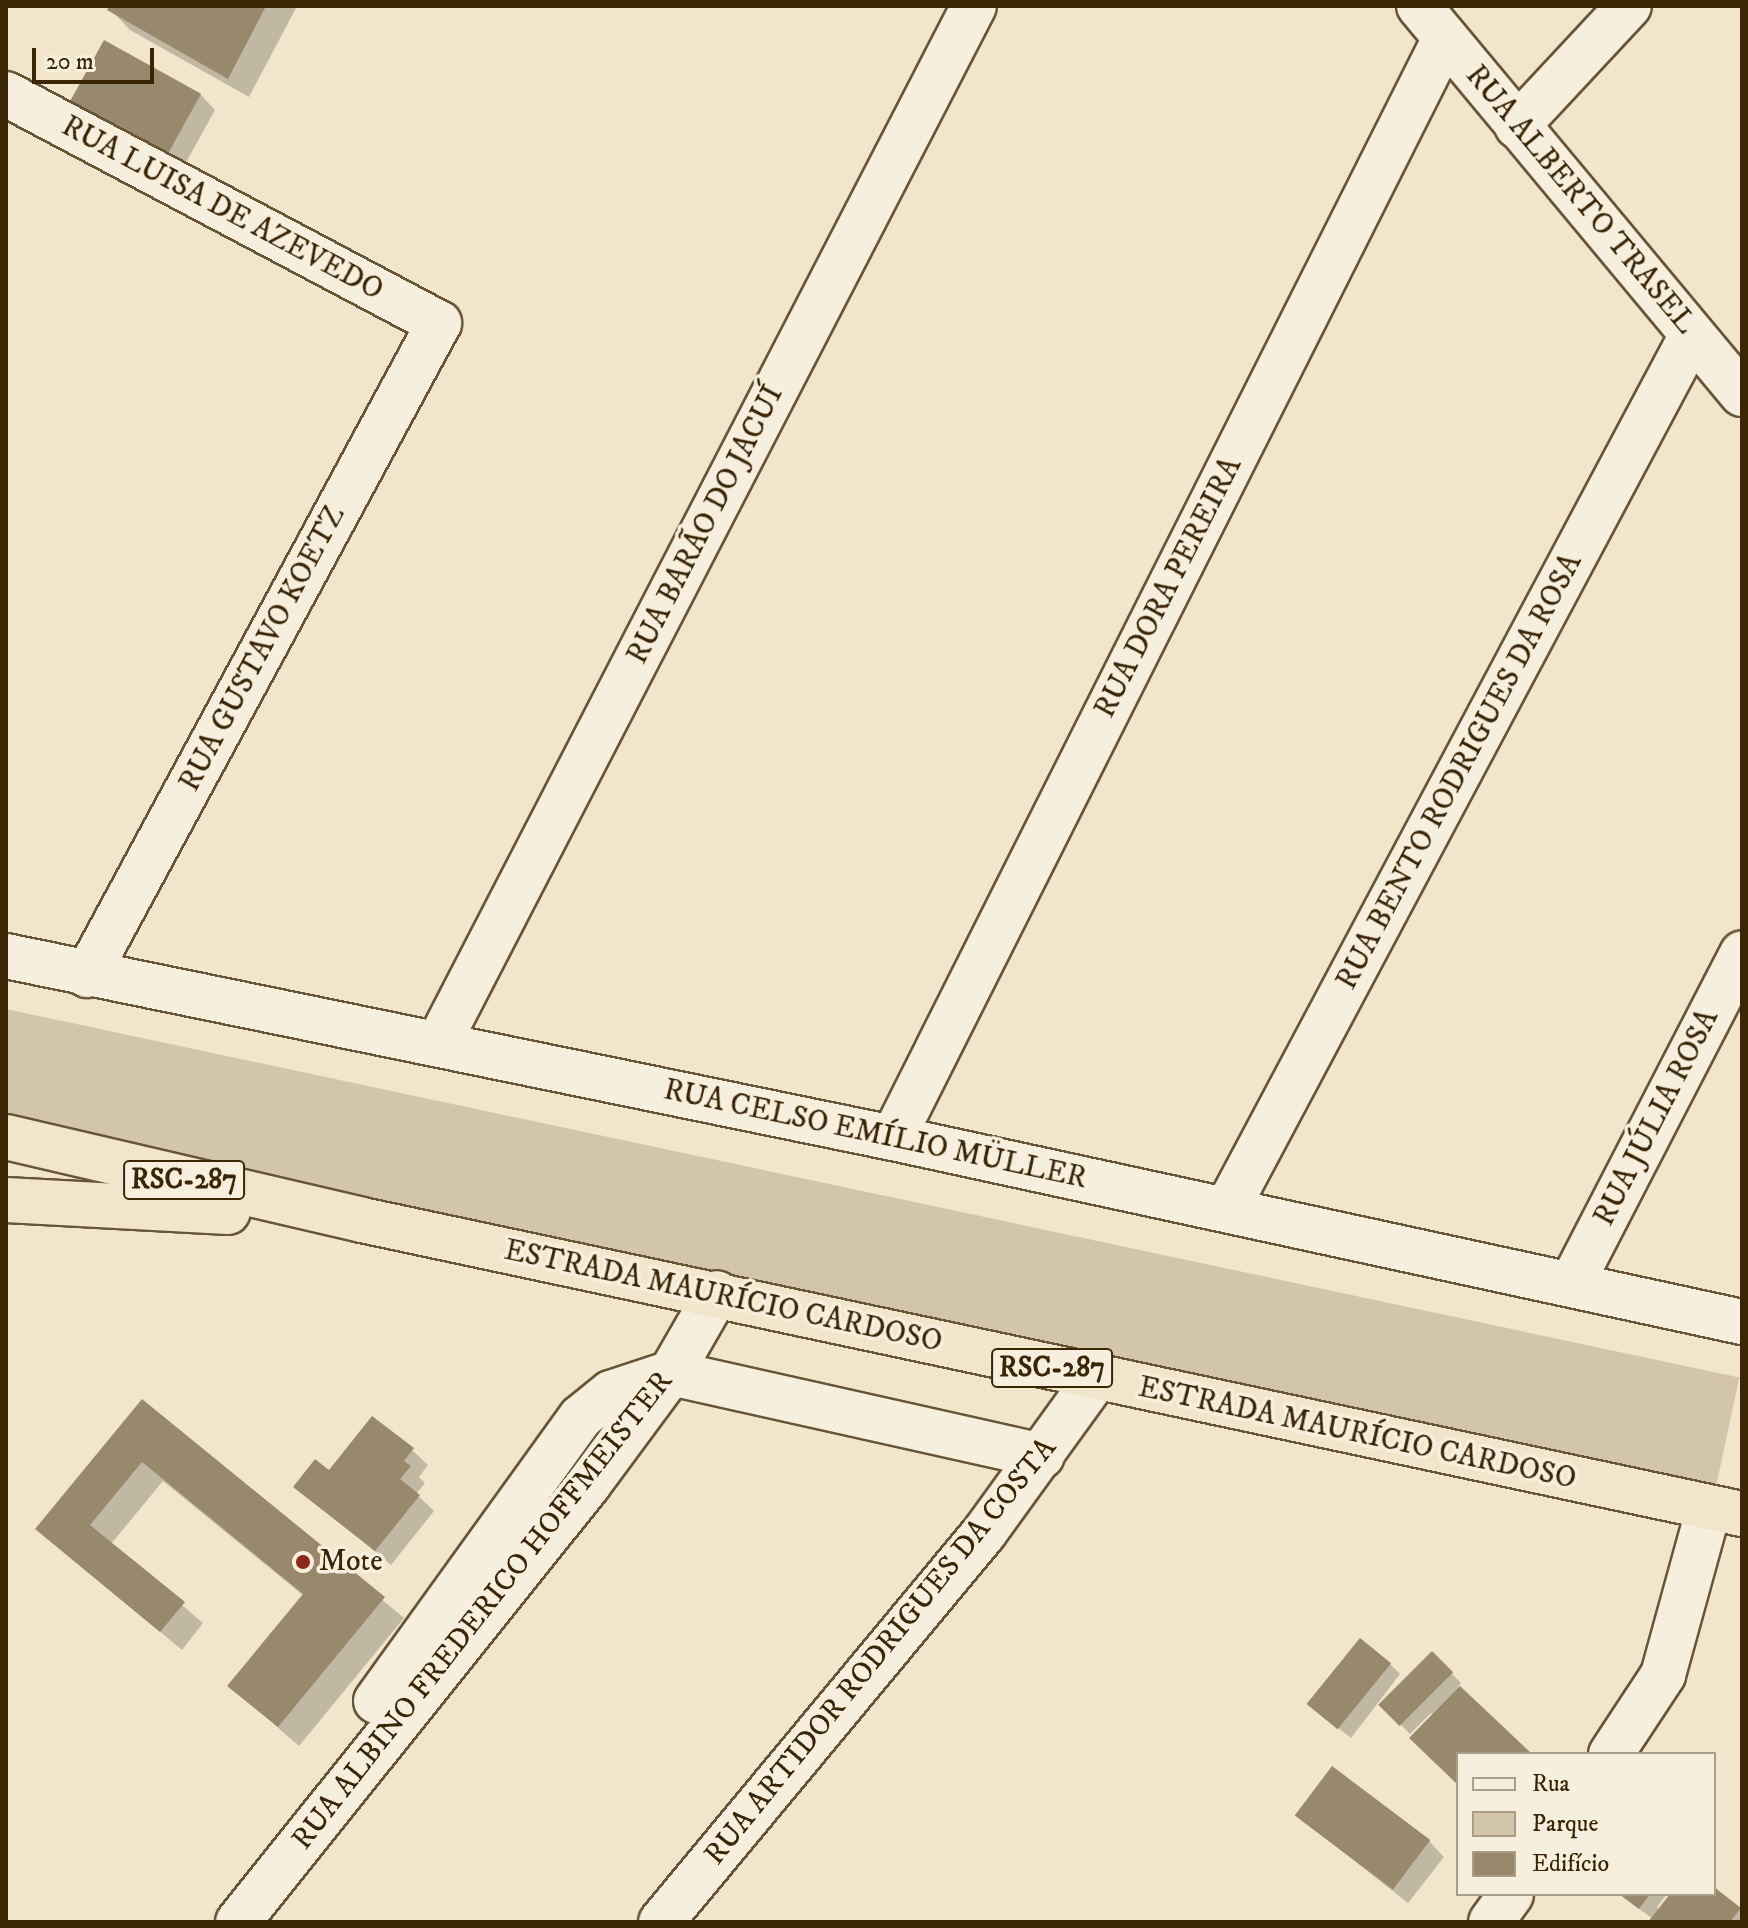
<!DOCTYPE html>
<meta charset="utf-8">
<style>
body{margin:0}
#map{position:relative;width:1748px;height:1928px;overflow:hidden;background:#f1e6cb;font-family:"IM FELL DW Pica",serif}
div>[style]{position:absolute}
.green>*{inset:0;background:#d2c5a9;transform-origin:0 0}
.shadow>*{inset:0;background:#0003}
.building>*{inset:0;background:#99896c;transform-origin:0 0}
.roads{filter:drop-shadow(2px 0 #685536) drop-shadow(-2px 0 #685536) drop-shadow(0 2px #685536) drop-shadow(0 -2px #685536)}
.minor>*{height:44px;margin:-22px;padding:0 22px;transform-origin:22px;border-radius:22px;background:#f6efdd}
.highway>*{height:44px;margin:-22px;padding:0 22px;transform-origin:22px;border-radius:22px;background:#f1e6cb}
.dots>*{width:22px;height:22px;translate:-50% -50%;box-sizing:border-box;border:4px solid #f6efdd;border-radius:50%}
span{translate:-50% -50%;white-space:nowrap;text-align:center;line-height:1.15;-webkit-text-stroke:7px #f6efdd;paint-order:stroke}
.shield-label span{padding:2px 6px;background:#f6efdd;border:2px solid;border-radius:6px;-webkit-text-stroke-width:0}
.shield-label{font-size:28px;color:#3a2505;font-weight:700}
.street-label{font-size:30px;color:#3a2505}
.poi-label{font-size:30px;color:#3a2505}
.left{translate:0 -50%;text-align:left}
.frame{position:absolute;inset:0;border:8px solid #3a2505;pointer-events:none}
.legend{position:absolute;left:1456px;top:1752px;width:260px;height:144px;box-sizing:border-box;background:#f6efdd;border:2px solid #ab9e87;margin:0;padding:10px 14px;list-style:none;font-size:24px;color:#3a2505}
.legend li{display:flex;align-items:center;gap:16px;height:40px}
.legend b{width:40px;border:2px solid #ab9e87}
.scale{position:absolute;left:32px;top:48px;width:122px;height:36px;box-sizing:border-box;border:4px solid #3a2505;border-top:0;padding-left:10px;font-size:24px;line-height:28px;white-space:nowrap;color:#3a2505;-webkit-text-stroke:6px #f6efdd;paint-order:stroke}
</style>
<div id="map">
<div class="green">
<i style="left:6px;top:1009px;width:1772px;height:120px;rotate:12deg"></i>
</div>
<div class="shadow">
<i style="clip-path:polygon(112px 6px,297px 6px,249px 97px,130px 30px,110px 9px)"></i>
<i style="clip-path:polygon(200px 94px,215px 110px,179px 175px,85px 123px)"></i>
<i style="clip-path:polygon(143px 1401px,404px 1618px,299px 1746px,230px 1686px,304px 1596px,163px 1481px,111px 1544px,203px 1623px,182px 1650px,37px 1529px)"></i>
<i style="clip-path:polygon(412px 1450px,428px 1465px,419px 1477px,425px 1483px,416px 1494px,434px 1511px,391px 1565px,296px 1486px)"></i>
<i style="clip-path:polygon(1432px 1654px,1461px 1683px,1458px 1687px,1529px 1754px,1458px 1754px,1458px 1783px,1434px 1716px,1431px 1713px,1410px 1734px,1381px 1705px)"></i>
<i style="clip-path:polygon(1390px 1664px,1400px 1674px,1351px 1738px,1321px 1714px)"></i>
<i style="clip-path:polygon(1296px 1815px,1429px 1841px,1444px 1857px,1408px 1903px)"></i>
<i style="clip-path:polygon(1714px 1889px,1742px 1911px,1742px 1922px,1651px 1922px,1653px 1919px,1619px 1894px,1667px 1894px,1657px 1907px,1661px 1910px,1673px 1894px,1714px 1894px)"></i>
</div>
<div class="building">
<i style="clip-path:polygon(109px 6px,266px 6px,228px 79px,107px 10px)"></i>
<i style="left:104px;top:40px;width:111px;height:77px;rotate:29deg"></i>
<i style="clip-path:polygon(142px 1399px,385px 1597px,278px 1727px,227px 1686px,303px 1594px,142px 1462px,90px 1525px,185px 1602px,160px 1632px,35px 1529px)"></i>
<i style="clip-path:polygon(372px 1416px,414px 1448px,404px 1461px,411px 1466px,400px 1479px,420px 1495px,375px 1551px,293px 1487px,315px 1459px,329px 1470px)"></i>
<i style="left:1360px;top:1638px;width:40px;height:85px;rotate:39deg"></i>
<i style="left:1432px;top:1651px;width:30px;height:76px;rotate:45deg"></i>
<i style="clip-path:polygon(1460px 1686px,1532px 1754px,1458px 1754px,1458px 1785px,1409px 1738px)"></i>
<i style="left:1332px;top:1766px;width:123px;height:62px;rotate:37deg"></i>
<i style="clip-path:polygon(1714px 1887px,1741px 1908px,1730px 1922px,1648px 1922px,1670px 1894px,1714px 1894px)"></i>
<i style="clip-path:polygon(1619px 1894px,1650px 1894px,1639px 1909px)"></i>
</div>
<div class="roads">
<div class="minor">
<i style="left:1419px;top:6px;width:505px;rotate:50.22deg"></i>
<i style="left:6px;top:94px;width:490px;rotate:27.9deg"></i>
<i style="left:439px;top:323px;width:741px;rotate:118.36deg"></i>
<i style="left:1517px;top:126px;width:164px;rotate:-47deg"></i>
<i style="left:6px;top:956px;width:905px;rotate:11.6deg"></i>
<i style="left:893px;top:1138px;width:869px;rotate:12.23deg"></i>
<i style="left:438px;top:1044px;width:1168px;rotate:-62.69deg"></i>
<i style="left:893px;top:1138px;width:1231px;rotate:-63.35deg"></i>
<i style="left:1227px;top:1209px;width:990px;rotate:-61.99deg"></i>
<i style="left:1572px;top:1283px;width:371px;rotate:-62.7deg"></i>
<i style="left:376px;top:1701px;width:350px;rotate:-54.2deg"></i>
<i style="left:581px;top:1417px;width:38px;rotate:-39deg"></i>
<i style="left:611px;top:1393px;width:63px;rotate:-18.4deg"></i>
<i style="left:671px;top:1373px;width:380px;rotate:12.6deg"></i>
<i style="left:1611px;top:1754px;width:95px;rotate:-56.6deg"></i>
<i style="left:1663px;top:1675px;width:173px;rotate:-74.6deg"></i>
<i style="left:238px;top:1922px;width:560px;rotate:-51.31deg"></i>
<i style="left:588px;top:1485px;width:139px;rotate:-53.5deg"></i>
<i style="left:671px;top:1373px;width:92px;rotate:-60.1deg"></i>
<i style="left:661px;top:1922px;width:506px;rotate:-50.3deg"></i>
<i style="left:984px;top:1533px;width:191px;rotate:-54.1deg"></i>
<i style="left:1491px;top:1922px;width:34px;rotate:-54deg"></i>
</div>
<div class="highway">
<i style="left:6px;top:1137px;width:366px;rotate:13.1deg"></i>
<i style="left:362px;top:1220px;width:1411px;rotate:12.03deg"></i>
<i style="left:6px;top:1200px;width:222px;rotate:3.1deg"></i>
</div>
</div>
<div class="dots">
<i style="left:303px;top:1562px;background:#8f2418"></i>
</div>
<div class="shield-label">
<span style="left:184px;top:1180px">RSC-287</span>
<span style="left:1052px;top:1368px">RSC-287</span>
</div>
<div class="street-label">
<span style="left:1580px;top:200px;rotate:50deg">RUA ALBERTO TRASEL</span>
<span style="left:222px;top:209px;rotate:28deg">RUA LUISA DE AZEVEDO</span>
<span style="left:706px;top:525px;rotate:-63deg">RUA BARÃO DO JACUÍ</span>
<span style="left:1169px;top:588px;rotate:-63deg">RUA DORA PEREIRA</span>
<span style="left:263px;top:649px;rotate:-62deg">RUA GUSTAVO KOETZ</span>
<span style="left:1460px;top:772px;rotate:-62deg">RUA BENTO RODRIGUES DA ROSA</span>
<span style="left:1657px;top:1118px;rotate:-63deg">RUA JÚLIA ROSA</span>
<span style="left:875px;top:1135px;rotate:12deg">RUA CELSO EMÍLIO MÜLLER</span>
<span style="left:723px;top:1297px;rotate:12deg">ESTRADA MAURÍCIO CARDOSO</span>
<span style="left:1357px;top:1434px;rotate:12deg">ESTRADA MAURÍCIO CARDOSO</span>
<span style="left:483px;top:1611px;rotate:-52deg">RUA ALBINO FREDERICO HOFFMEISTER</span>
<span style="left:881px;top:1652px;rotate:-51deg">RUA ARTIDOR RODRIGUES DA COSTA</span>
</div>
<div class="poi-label">
<span class="left" style="left:319px;top:1562px">Mote</span>
</div>
<div class="frame"></div>
<ul class="legend">
<li><b style="height:10px;background:#f6efdd"></b>Rua</li>
<li><b style="height:22px;background:#d2c5a9"></b>Parque</li>
<li><b style="height:22px;background:#99896c"></b>Edifício</li>
</ul>
<div class="scale">20 m</div>
</div>
